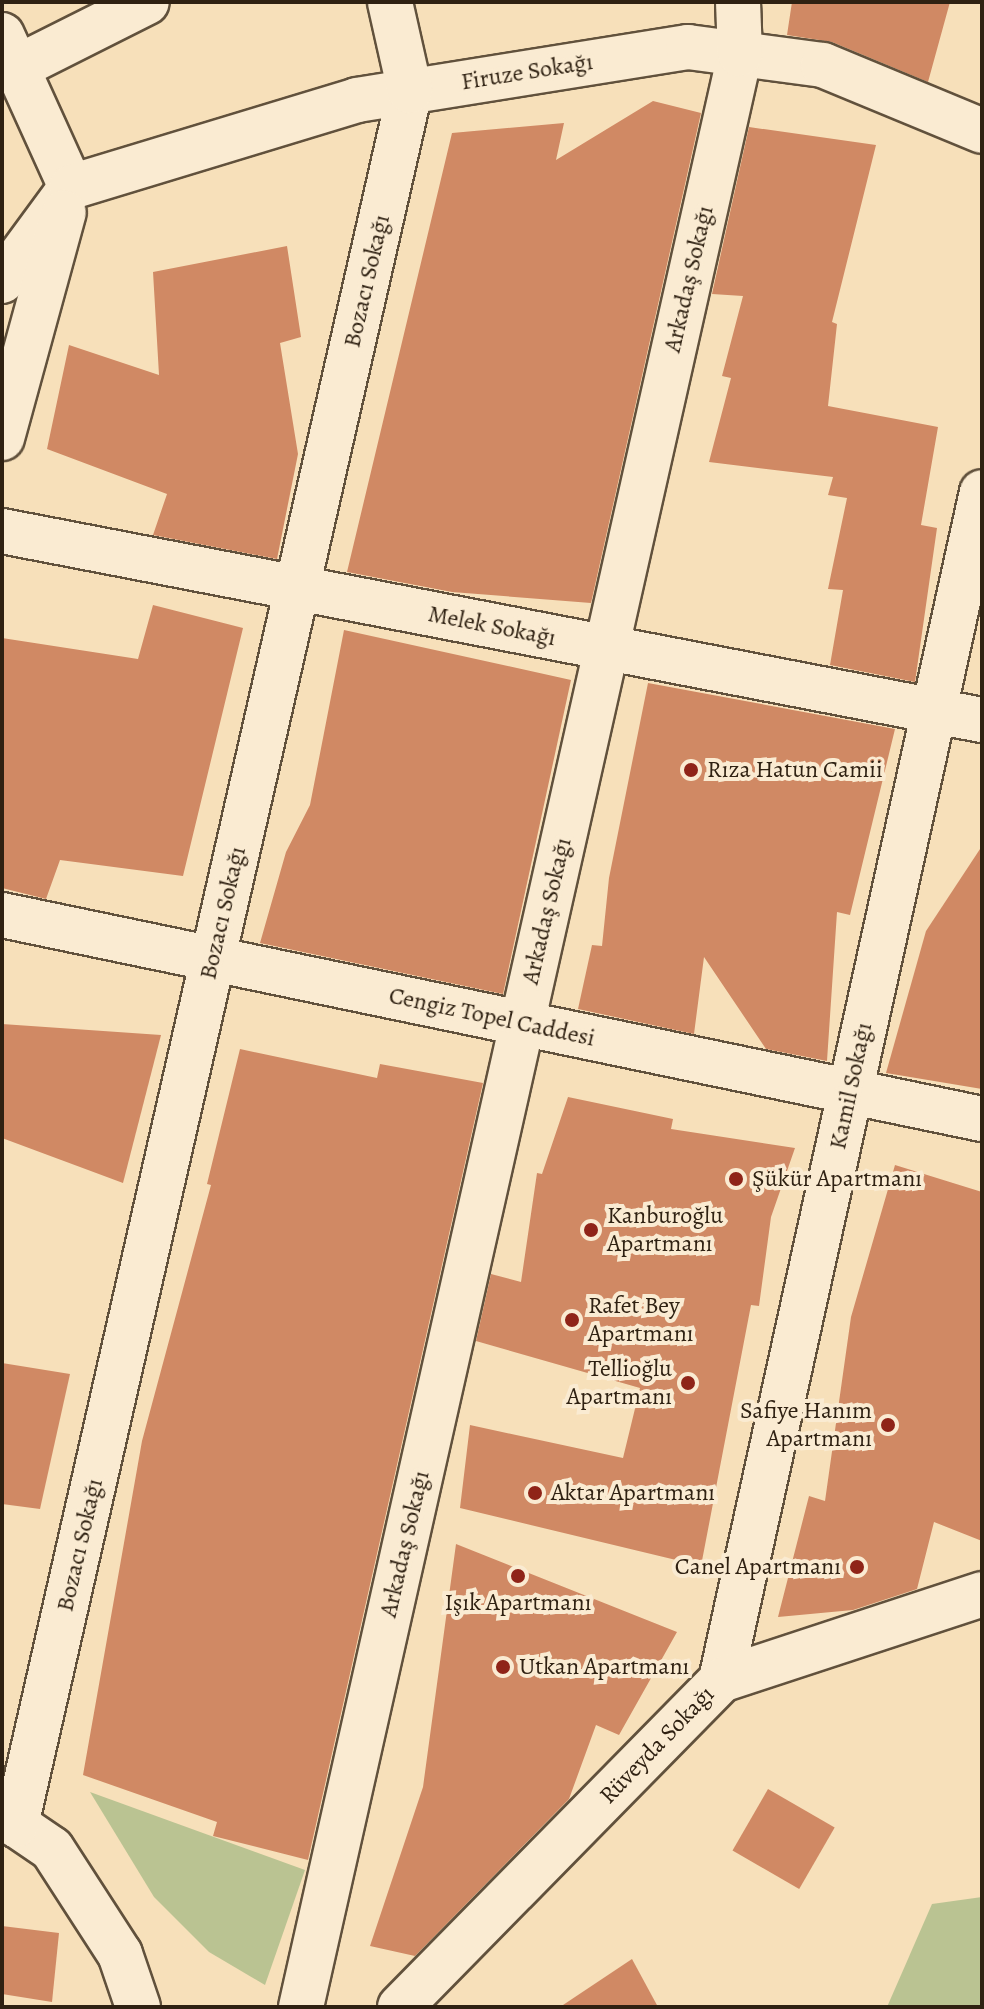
<!DOCTYPE html>
<meta charset="utf-8">
<style>
body{margin:0}
#map{position:relative;width:984px;height:2009px;overflow:hidden;background:#f7e0ba;font-family:Alegreya,serif}
div>[style]{position:absolute}
.green>*{inset:0;background:#bac392}
.building>*{inset:0;background:#d08964;transform-origin:0 0}
.roads{filter:drop-shadow(2px 0 #61513c) drop-shadow(-2px 0 #61513c) drop-shadow(0 2px #61513c) drop-shadow(0 -2px #61513c)}
.minor>*{height:44px;margin:-22px;padding:0 22px;transform-origin:22px;border-radius:22px;background:#faebd2}
.dots>*{width:22px;height:22px;translate:-50% -50%;box-sizing:border-box;border:4px solid #faebd2;border-radius:50%}
span{translate:-50% -50%;white-space:nowrap;text-align:center;line-height:1.15;-webkit-text-stroke:8px #faebd2;paint-order:stroke}
.street-label{font-size:24px;color:#2f2112}
.poi-label{font-size:24px;color:#2f2112}
.left{translate:0 -50%;text-align:left}
.right{translate:-100% -50%;text-align:right}
.frame{position:absolute;inset:0;border:4px solid #2f2112;pointer-events:none}
</style>
<div id="map">
<div class="green">
<i style="clip-path:polygon(90px 1792px,305px 1870px,265px 1985px,209px 1952px,154px 1897px)"></i>
<i style="clip-path:polygon(982px 1897px,982px 2007px,887px 2007px,932px 1904px)"></i>
</div>
<div class="building">
<i style="clip-path:polygon(792px 2px,950px 2px,928px 82px,832px 42px,787px 35px)"></i>
<i style="clip-path:polygon(653px 101px,701px 113px,591px 603px,452px 592px,347px 572px,452px 133px,564px 123px,556px 160px)"></i>
<i style="clip-path:polygon(749px 127px,876px 145px,832px 322px,837px 324px,828px 406px,938px 427px,921px 525px,937px 528px,915px 682px,830px 665px,843px 590px,828px 589px,847px 498px,828px 495px,833px 477px,709px 462px,731px 378px,722px 376px,743px 296px,712px 294px)"></i>
<i style="clip-path:polygon(287px 246px,301px 337px,280px 343px,298px 454px,277px 559px,153px 535px,167px 494px,47px 449px,69px 345px,159px 375px,153px 272px)"></i>
<i style="clip-path:polygon(153px 605px,243px 628px,183px 876px,60px 860px,46px 899px,2px 888px,2px 638px,138px 659px)"></i>
<i style="clip-path:polygon(344px 630px,571px 680px,503px 994px,260px 943px,286px 852px,310px 805px)"></i>
<i style="clip-path:polygon(648px 683px,895px 729px,850px 915px,837px 912px,827px 1061px,766px 1049px,704px 957px,694px 1034px,578px 1009px,592px 945px,602px 946px,609px 878px)"></i>
<i style="clip-path:polygon(982px 846px,982px 1089px,886px 1073px,926px 931px)"></i>
<i style="clip-path:polygon(2px 1024px,161px 1035px,123px 1183px,2px 1138px)"></i>
<i style="clip-path:polygon(240px 1049px,377px 1078px,380px 1064px,483px 1083px,308px 1860px,213px 1836px,217px 1822px,83px 1775px,142px 1441px,211px 1185px,207px 1184px)"></i>
<i style="clip-path:polygon(568px 1097px,673px 1119px,671px 1129px,795px 1148px,771px 1217px,759px 1306px,751px 1305px,701px 1566px,460px 1508px,470px 1425px,623px 1458px,640px 1388px,476px 1341px,491px 1274px,521px 1282px,537px 1173px,542px 1174px)"></i>
<i style="clip-path:polygon(895px 1165px,982px 1192px,982px 1541px,934px 1522px,917px 1589px,853px 1610px,778px 1617px,809px 1496px,825px 1501px,851px 1317px)"></i>
<i style="clip-path:polygon(2px 1363px,70px 1374px,40px 1509px,2px 1504px)"></i>
<i style="clip-path:polygon(456px 1544px,677px 1632px,619px 1735px,596px 1725px,569px 1799px,415px 1956px,370px 1946px,423px 1787px)"></i>
<i style="left:768px;top:1789px;width:77px;height:71px;rotate:30deg"></i>
<i style="clip-path:polygon(2px 1926px,59px 1933px,52px 2002px,2px 1994px)"></i>
<i style="clip-path:polygon(632px 1959px,658px 2007px,560px 2007px)"></i>
</div>
<div class="roads">
<div class="minor">
<i style="left:2px;top:35px;width:167px;rotate:65.6deg"></i>
<i style="left:18px;top:67px;width:144px;rotate:-26.7deg"></i>
<i style="left:2px;top:281px;width:117px;rotate:-53.7deg"></i>
<i style="left:71px;top:187px;width:299px;rotate:-16.9deg"></i>
<i style="left:357px;top:100px;width:335px;rotate:-9.1deg"></i>
<i style="left:688px;top:47px;width:136px;rotate:7.6deg"></i>
<i style="left:823px;top:65px;width:172px;rotate:22.5deg"></i>
<i style="left:2px;top:438px;width:234px;rotate:-74.7deg"></i>
<i style="left:2px;top:531px;width:998px;rotate:10.92deg"></i>
<i style="left:2px;top:915px;width:1001px;rotate:11.76deg"></i>
<i style="left:721px;top:1680px;width:1216px;rotate:-77.61deg"></i>
<i style="left:2px;top:1815px;width:60px;rotate:34.2deg"></i>
<i style="left:52px;top:1849px;width:125px;rotate:57.1deg"></i>
<i style="left:120px;top:1954px;width:56px;rotate:71.2deg"></i>
<i style="left:16px;top:1825px;width:1778px;rotate:-77.2deg"></i>
<i style="left:410px;top:91px;width:91px;rotate:-102.7deg"></i>
<i style="left:301px;top:2007px;width:2002px;rotate:-77.33deg"></i>
<i style="left:740px;top:54px;width:52px;rotate:-92.2deg"></i>
<i style="left:400px;top:2007px;width:458px;rotate:-45.5deg"></i>
<i style="left:721px;top:1680px;width:275px;rotate:-18.2deg"></i>
</div>
</div>
<div class="dots">
<i style="left:691px;top:770px;background:#8f2418"></i>
<i style="left:736px;top:1179px;background:#8f2418"></i>
<i style="left:591px;top:1230px;background:#8f2418"></i>
<i style="left:572px;top:1320px;background:#8f2418"></i>
<i style="left:688px;top:1383px;background:#8f2418"></i>
<i style="left:888px;top:1425px;background:#8f2418"></i>
<i style="left:535px;top:1493px;background:#8f2418"></i>
<i style="left:857px;top:1567px;background:#8f2418"></i>
<i style="left:518px;top:1576px;background:#8f2418"></i>
<i style="left:503px;top:1667px;background:#8f2418"></i>
</div>
<div class="street-label">
<span style="left:527px;top:72px;rotate:-9deg">Firuze Sokağı</span>
<span style="left:689px;top:279px;rotate:-77deg">Arkadaş Sokağı</span>
<span style="left:367px;top:281px;rotate:-77deg">Bozacı Sokağı</span>
<span style="left:492px;top:626px;rotate:11deg">Melek Sokağı</span>
<span style="left:547px;top:911px;rotate:-77deg">Arkadaş Sokağı</span>
<span style="left:223px;top:913px;rotate:-77deg">Bozacı Sokağı</span>
<span style="left:492px;top:1017px;rotate:12deg">Cengiz Topel Caddesi</span>
<span style="left:851px;top:1086px;rotate:-78deg">Kamil Sokağı</span>
<span style="left:405px;top:1544px;rotate:-77deg">Arkadaş Sokağı</span>
<span style="left:80px;top:1545px;rotate:-77deg">Bozacı Sokağı</span>
<span style="left:657px;top:1745px;rotate:-46deg">Rüveyda Sokağı</span>
</div>
<div class="poi-label">
<span class="left" style="left:707px;top:770px">Rıza Hatun Camii</span>
<span class="left" style="left:752px;top:1179px">Şükür Apartmanı</span>
<span class="left" style="left:607px;top:1230px">Kanburoğlu<br>Apartmanı</span>
<span class="left" style="left:588px;top:1320px">Rafet Bey<br>Apartmanı</span>
<span class="right" style="left:672px;top:1383px">Tellioğlu<br>Apartmanı</span>
<span class="right" style="left:872px;top:1425px">Safiye Hanım<br>Apartmanı</span>
<span class="left" style="left:551px;top:1493px">Aktar Apartmanı</span>
<span class="right" style="left:841px;top:1567px">Canel Apartmanı</span>
<span style="left:518px;top:1603px">Işık Apartmanı</span>
<span class="left" style="left:519px;top:1667px">Utkan Apartmanı</span>
</div>
<div class="frame"></div>
</div>
